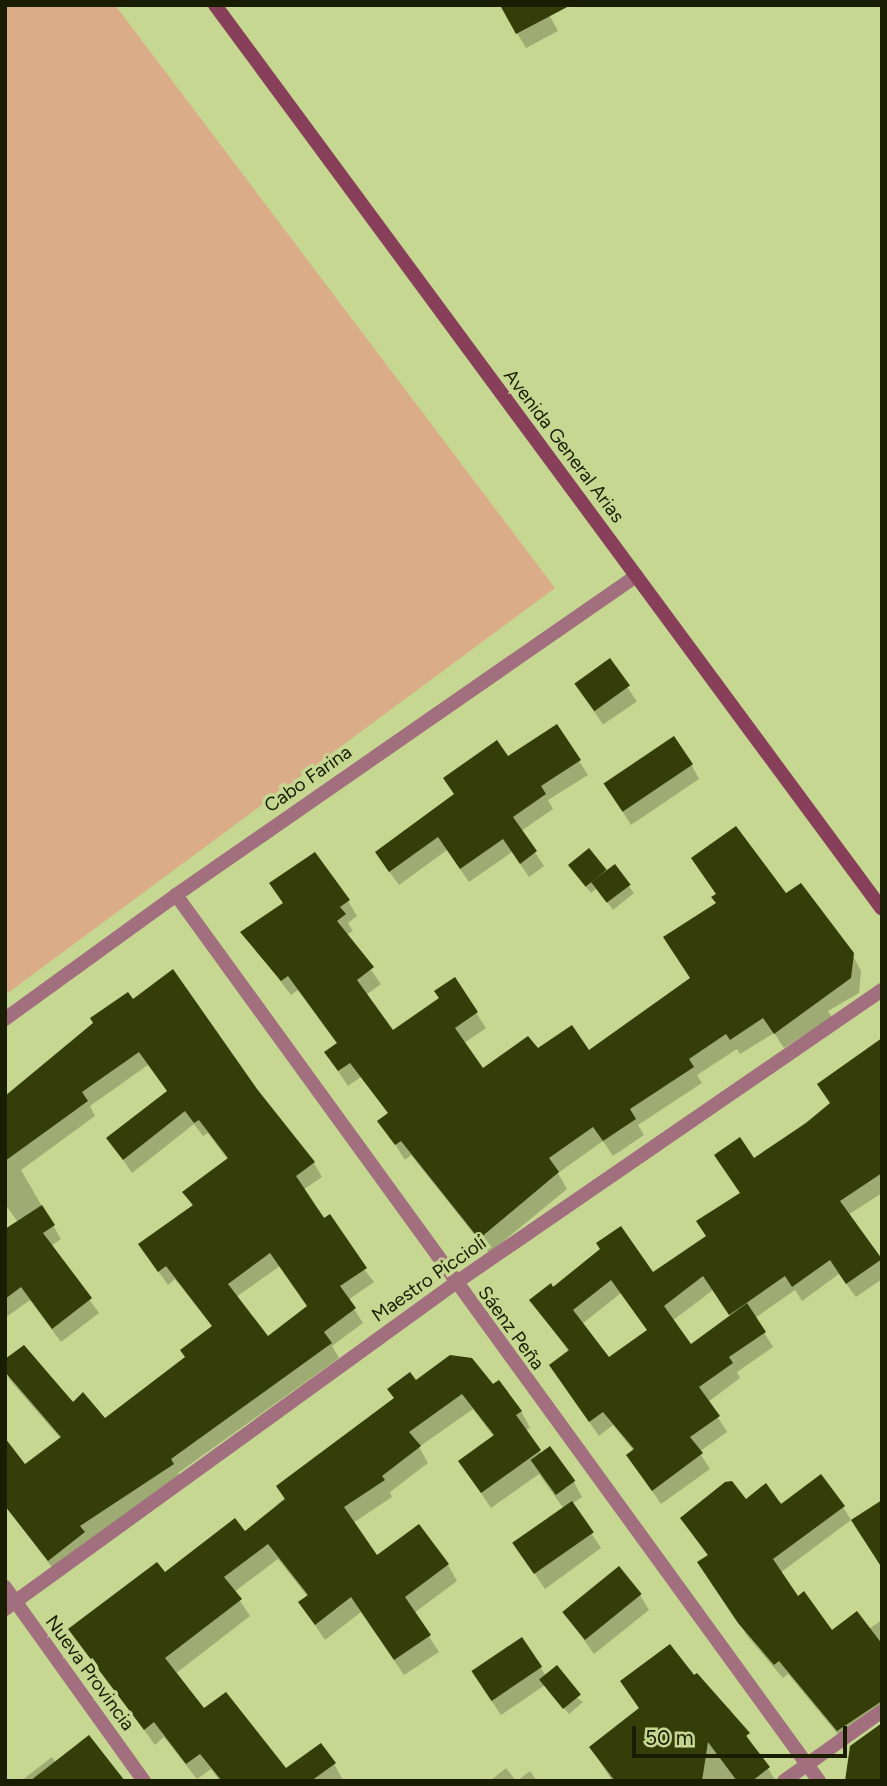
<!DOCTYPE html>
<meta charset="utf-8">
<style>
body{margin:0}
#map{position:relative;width:887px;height:1786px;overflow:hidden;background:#c6d791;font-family:Figtree,sans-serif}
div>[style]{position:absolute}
.green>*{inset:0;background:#daac88}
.shadow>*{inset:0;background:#0003;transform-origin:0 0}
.building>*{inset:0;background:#353e09;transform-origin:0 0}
.minor>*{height:14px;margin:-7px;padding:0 7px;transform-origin:7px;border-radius:7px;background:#a26f7f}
.secondary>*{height:14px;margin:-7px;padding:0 7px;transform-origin:7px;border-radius:7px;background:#88405a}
span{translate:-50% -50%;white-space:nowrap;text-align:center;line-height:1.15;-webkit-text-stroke:7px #c6d791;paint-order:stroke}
.street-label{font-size:19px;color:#191e03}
.frame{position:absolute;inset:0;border:7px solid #191e03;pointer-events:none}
.scale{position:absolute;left:632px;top:1726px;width:215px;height:32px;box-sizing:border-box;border:4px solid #191e03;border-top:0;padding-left:9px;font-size:21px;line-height:24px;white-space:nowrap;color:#191e03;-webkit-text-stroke:5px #c6d791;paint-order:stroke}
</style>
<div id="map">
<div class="green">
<i style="clip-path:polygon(5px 5px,115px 5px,555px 588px,5px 995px)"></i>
</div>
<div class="shadow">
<i style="clip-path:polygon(544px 5px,558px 31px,526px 48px,517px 33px)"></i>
<i style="left:609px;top:660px;width:50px;height:41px;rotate:56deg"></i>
<i style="clip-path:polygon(508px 758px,579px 761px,588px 775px,548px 800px,553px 809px,521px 831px,544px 866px,529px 877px,512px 852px,469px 882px,447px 850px,399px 885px,386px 867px)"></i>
<i style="clip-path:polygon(691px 764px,699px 779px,631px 825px,614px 798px)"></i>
<i style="clip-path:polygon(589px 850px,607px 873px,614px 867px,634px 893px,613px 910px,597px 888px,591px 893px,574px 872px)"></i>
<i style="clip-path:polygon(786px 895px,852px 954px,861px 971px,859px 993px,828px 1011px,832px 1017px,784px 1048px,774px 1033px,740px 1054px,737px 1049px,697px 1075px,702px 1083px,638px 1125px,644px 1135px,613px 1156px,603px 1141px,558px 1173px,567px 1189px,489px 1253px,411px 1155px,405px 1160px,380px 1121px,389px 1114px,361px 1077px,348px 1086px,326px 1053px,338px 1045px,298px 990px,291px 995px,243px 933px,348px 901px,357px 916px,348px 923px,353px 931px,346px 935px,381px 984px,366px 995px,393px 1032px,441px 999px,455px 980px,486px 1028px,463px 1044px,482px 1071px,537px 1050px,589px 1052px,691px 979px)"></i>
<i style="clip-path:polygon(evenodd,132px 1002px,255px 1090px,314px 1163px,322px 1177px,303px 1190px,374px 1282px,348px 1300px,363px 1323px,332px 1346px,339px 1358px,178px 1473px,181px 1479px,57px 1574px,5px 1505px,24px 1467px,61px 1439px,9px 1379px,5px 1361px,105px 1420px,187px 1358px,213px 1327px,175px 1279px,168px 1285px,149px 1258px,193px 1207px,185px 1192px,228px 1160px,208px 1133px,203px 1136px,194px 1124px,132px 1173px,108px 1138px,168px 1092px,148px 1065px,90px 1106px,95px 1116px,21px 1170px,61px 1239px,51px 1246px,99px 1313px,61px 1342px,30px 1300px,5px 1318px,5px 1255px,29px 1238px,5px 1204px,5px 1098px,95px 1024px,132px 1002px,280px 1266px,309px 1308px,267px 1338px,236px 1297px,280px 1266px)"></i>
<i style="clip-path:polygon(evenodd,882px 1040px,882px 1193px,848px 1215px,882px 1263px,882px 1279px,856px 1297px,839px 1274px,802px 1301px,795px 1290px,755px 1318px,773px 1347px,737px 1372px,740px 1378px,708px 1402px,727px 1432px,699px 1452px,710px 1469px,661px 1504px,628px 1456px,634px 1451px,613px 1425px,599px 1436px,560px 1380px,569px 1352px,532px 1300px,553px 1289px,602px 1249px,653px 1274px,707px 1238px,741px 1194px,754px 1161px,831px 1104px,882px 1040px,713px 1290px,731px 1317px,690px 1346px,672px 1321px,713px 1290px,882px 1040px,621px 1293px,648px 1331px,608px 1359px,582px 1324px,621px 1293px)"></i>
<i style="clip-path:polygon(416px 1383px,493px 1386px,521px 1411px,530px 1428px,525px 1431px,542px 1454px,549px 1448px,574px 1482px,582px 1497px,572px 1504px,601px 1548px,545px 1589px,515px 1544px,564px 1509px,539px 1474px,491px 1508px,460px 1462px,494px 1437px,473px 1409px,419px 1447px,428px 1463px,390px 1492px,392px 1497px,353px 1523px,376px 1557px,418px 1526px,448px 1565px,457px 1581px,414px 1613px,439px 1652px,404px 1675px,361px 1612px,325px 1640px,300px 1603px,308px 1597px,278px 1559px,234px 1592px,250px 1616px,175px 1674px,204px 1711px,286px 1771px,334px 1764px,343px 1780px,220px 1781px,211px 1769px,197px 1779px,164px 1737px,155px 1745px,71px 1629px,245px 1533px)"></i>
<i style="clip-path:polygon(745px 1501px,843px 1507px,851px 1520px,780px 1573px,797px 1598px,832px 1632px,869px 1629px,882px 1620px,882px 1719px,846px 1744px,788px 1674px,783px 1678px,748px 1637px,708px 1576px,708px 1556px,682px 1518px)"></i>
<i style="clip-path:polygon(640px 1595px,649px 1610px,594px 1654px,564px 1612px)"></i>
<i style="clip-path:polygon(670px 1646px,725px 1711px,729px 1708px,776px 1781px,612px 1781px,591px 1747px,640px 1710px,622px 1682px)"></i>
<i style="clip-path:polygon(541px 1668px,546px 1676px,583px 1702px,569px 1714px,545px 1685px,501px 1715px,482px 1687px)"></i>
<i style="clip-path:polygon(52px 1757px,56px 1763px,122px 1781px,21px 1781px)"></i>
<i style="clip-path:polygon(506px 1768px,516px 1781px,490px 1781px)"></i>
<i style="clip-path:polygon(530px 1771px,537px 1781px,517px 1781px)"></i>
</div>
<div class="building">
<i style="clip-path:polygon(500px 5px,571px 5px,516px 34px)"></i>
<i style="left:610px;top:658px;width:34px;height:44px;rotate:54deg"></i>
<i style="clip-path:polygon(557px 724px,581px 760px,541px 786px,546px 794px,513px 817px,537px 851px,520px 864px,503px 839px,460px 869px,438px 837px,389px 872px,375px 852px,454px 794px,443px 778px,497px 740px,508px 756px)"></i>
<i style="left:674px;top:736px;width:34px;height:85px;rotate:56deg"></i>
<i style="clip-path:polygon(736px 826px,786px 893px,801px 883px,854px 953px,851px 978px,774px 1034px,763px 1018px,730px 1040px,726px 1034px,689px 1059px,694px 1067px,630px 1109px,636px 1119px,603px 1141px,593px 1127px,549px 1158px,559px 1172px,479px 1239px,401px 1141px,395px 1145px,377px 1121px,388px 1113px,350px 1063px,338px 1071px,324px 1052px,337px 1043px,288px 976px,281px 981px,240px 932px,283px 903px,269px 883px,315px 852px,350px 900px,340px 907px,346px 914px,337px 921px,374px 967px,357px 980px,393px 1030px,439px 998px,434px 991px,455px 977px,478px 1012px,455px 1028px,483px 1068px,528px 1036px,538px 1048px,572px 1025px,589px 1050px,690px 978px,663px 937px,716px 903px,711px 897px,716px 894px,691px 858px)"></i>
<i style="left:589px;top:848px;width:28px;height:27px;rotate:51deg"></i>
<i style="left:615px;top:864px;width:26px;height:30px;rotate:53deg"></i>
<i style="clip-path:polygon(evenodd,173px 969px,257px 1089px,315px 1162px,296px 1176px,324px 1218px,330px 1214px,367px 1268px,340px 1286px,356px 1308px,324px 1332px,332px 1343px,171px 1459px,174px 1464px,80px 1526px,85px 1532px,48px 1561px,5px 1506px,5px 1438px,25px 1464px,61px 1437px,5px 1372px,5px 1359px,24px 1345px,73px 1402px,83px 1392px,105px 1418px,185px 1357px,180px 1350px,212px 1326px,166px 1266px,158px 1272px,138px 1244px,193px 1205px,182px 1192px,228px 1158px,199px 1120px,194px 1123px,185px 1111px,123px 1160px,106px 1138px,167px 1091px,139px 1052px,82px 1092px,88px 1101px,5px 1161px,5px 1096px,93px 1023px,90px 1018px,128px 992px,133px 999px,173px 969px,270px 1253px,307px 1306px,268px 1336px,228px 1284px,270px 1253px)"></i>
<i style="clip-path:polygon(evenodd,882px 1038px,882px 1173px,840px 1201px,882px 1259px,846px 1284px,830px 1260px,792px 1287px,785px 1276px,729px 1315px,703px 1276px,664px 1306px,691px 1344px,747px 1303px,766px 1332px,729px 1357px,733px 1363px,699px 1387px,720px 1416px,690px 1437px,703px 1453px,652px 1491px,626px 1455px,634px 1449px,603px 1412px,589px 1422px,549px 1365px,569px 1350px,529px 1300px,551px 1283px,553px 1287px,600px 1249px,596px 1243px,621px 1226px,653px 1272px,706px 1236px,696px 1221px,740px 1193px,714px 1155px,740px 1137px,754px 1158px,806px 1123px,830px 1103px,817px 1084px,882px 1038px,611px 1280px,647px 1330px,609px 1357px,573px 1310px,611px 1280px)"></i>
<i style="clip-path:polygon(42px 1205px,55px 1225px,43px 1233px,92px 1298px,52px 1329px,21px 1287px,5px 1299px,5px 1229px)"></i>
<i style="clip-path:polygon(450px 1355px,472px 1358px,493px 1384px,499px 1380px,522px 1411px,516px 1415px,541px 1450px,481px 1493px,458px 1461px,494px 1435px,462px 1394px,409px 1432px,421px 1446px,382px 1476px,385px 1480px,344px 1507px,377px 1555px,419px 1524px,449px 1564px,405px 1597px,431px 1635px,394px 1660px,351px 1597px,315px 1625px,298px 1602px,308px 1595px,268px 1544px,224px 1577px,242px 1599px,165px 1658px,204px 1708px,226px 1692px,286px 1768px,321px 1743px,336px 1763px,311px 1781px,222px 1781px,200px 1754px,186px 1764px,154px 1722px,144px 1730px,68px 1629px,157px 1562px,165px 1572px,235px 1518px,245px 1531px,285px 1499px,276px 1486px,394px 1398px,387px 1389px,410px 1372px,416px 1380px)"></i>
<i style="left:550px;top:1446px;width:43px;height:24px;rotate:54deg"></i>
<i style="clip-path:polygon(821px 1474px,845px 1506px,773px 1559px,798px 1596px,804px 1591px,832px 1630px,857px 1611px,882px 1644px,882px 1701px,837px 1731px,779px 1661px,774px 1665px,738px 1623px,697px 1562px,708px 1555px,680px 1518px,725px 1482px,732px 1481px,746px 1499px,766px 1483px,781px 1504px)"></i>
<i style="clip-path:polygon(882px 1500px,882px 1568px,851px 1520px)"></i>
<i style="left:572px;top:1501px;width:38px;height:73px;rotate:55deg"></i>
<i style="left:619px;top:1566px;width:36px;height:73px;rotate:51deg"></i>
<i style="left:522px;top:1637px;width:36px;height:61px;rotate:56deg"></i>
<i style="clip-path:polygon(670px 1644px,694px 1675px,697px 1673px,750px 1733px,746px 1736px,770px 1767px,752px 1781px,737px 1781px,708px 1742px,702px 1781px,615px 1781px,589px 1747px,639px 1708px,620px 1681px)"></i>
<i style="left:557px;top:1665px;width:38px;height:23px;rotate:51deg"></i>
<i style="clip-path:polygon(882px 1723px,882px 1781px,845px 1781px,850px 1746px)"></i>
<i style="clip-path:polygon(89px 1735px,125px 1781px,30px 1781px)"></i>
</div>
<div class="minor">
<i style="left:176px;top:895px;width:1095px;rotate:54.03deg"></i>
<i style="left:5px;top:1019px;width:211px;rotate:-35.9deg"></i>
<i style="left:176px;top:895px;width:560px;rotate:-34.74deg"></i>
<i style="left:5px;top:1587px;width:239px;rotate:54.4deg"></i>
<i style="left:5px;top:1609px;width:554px;rotate:-35.9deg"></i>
<i style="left:454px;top:1284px;width:519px;rotate:-34.49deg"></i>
<i style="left:784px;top:1781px;width:120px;rotate:-35.5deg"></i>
</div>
<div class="secondary">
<i style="left:215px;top:5px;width:1123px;rotate:53.58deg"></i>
</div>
<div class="street-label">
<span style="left:564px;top:446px;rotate:53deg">Avenida General Arias</span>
<span style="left:308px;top:779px;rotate:-35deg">Cabo Farina</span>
<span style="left:429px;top:1279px;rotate:-35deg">Maestro Piccioli</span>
<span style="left:511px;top:1328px;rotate:54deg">Sáenz Peña</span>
<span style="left:90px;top:1673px;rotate:54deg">Nueva Provincia</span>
</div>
<div class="frame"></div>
<div class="scale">50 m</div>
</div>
